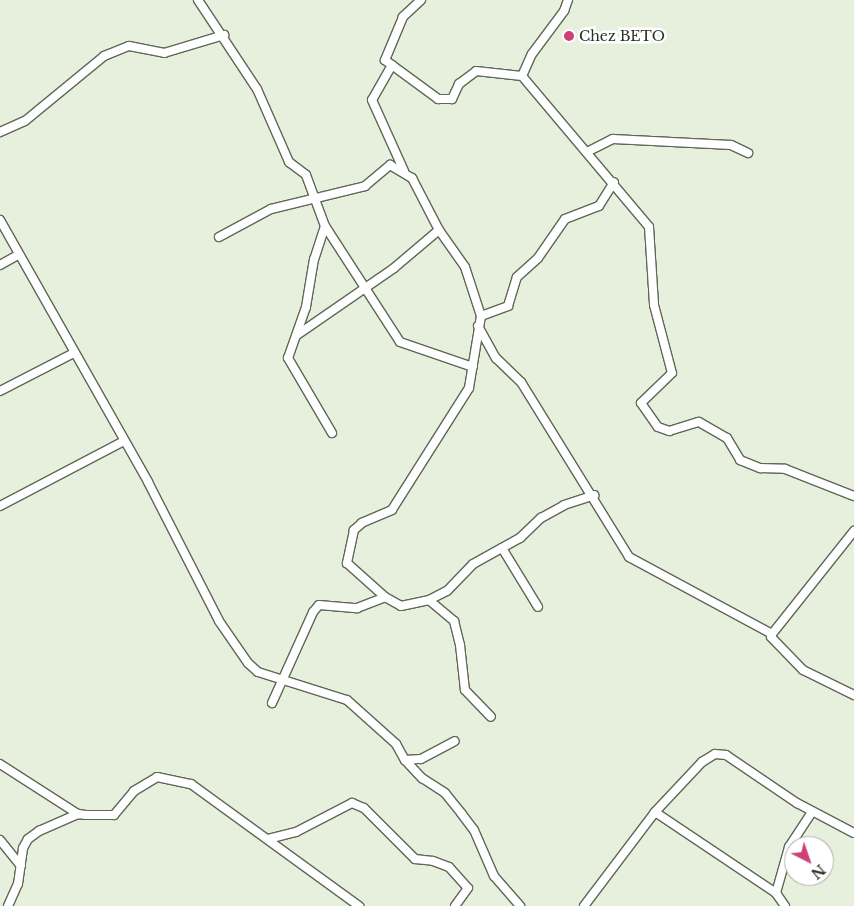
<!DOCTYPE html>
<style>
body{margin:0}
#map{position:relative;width:854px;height:906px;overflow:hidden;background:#e7efdd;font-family:"Libre Baskerville",serif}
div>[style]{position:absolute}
.roads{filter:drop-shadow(1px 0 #5f6757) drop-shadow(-1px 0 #5f6757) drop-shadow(0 1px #5f6757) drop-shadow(0 -1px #5f6757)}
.street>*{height:8px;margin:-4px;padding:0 4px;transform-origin:4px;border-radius:4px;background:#fff}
.dots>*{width:14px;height:14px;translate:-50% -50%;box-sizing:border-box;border:2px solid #fff;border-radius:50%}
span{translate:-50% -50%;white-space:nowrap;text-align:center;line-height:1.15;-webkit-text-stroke:5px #fff;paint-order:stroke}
.poi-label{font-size:14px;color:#2d302a}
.left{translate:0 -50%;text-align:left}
.north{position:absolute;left:784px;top:836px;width:50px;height:50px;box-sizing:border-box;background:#fff;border:1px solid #abacaa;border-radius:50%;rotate:139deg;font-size:14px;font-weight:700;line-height:20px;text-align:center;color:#2d302a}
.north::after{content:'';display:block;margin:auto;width:18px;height:22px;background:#cd4176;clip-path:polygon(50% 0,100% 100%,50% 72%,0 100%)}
</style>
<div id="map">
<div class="roads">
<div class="street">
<i style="left:198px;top:0;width:107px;rotate:56.5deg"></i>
<i style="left:257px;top:89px;width:80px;rotate:66.3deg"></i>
<i style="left:289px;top:162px;width:21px;rotate:37deg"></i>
<i style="left:306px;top:175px;width:54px;rotate:69.6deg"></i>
<i style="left:325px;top:226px;width:35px;rotate:108deg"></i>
<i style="left:314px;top:259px;width:49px;rotate:99.5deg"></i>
<i style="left:306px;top:307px;width:54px;rotate:109.4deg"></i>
<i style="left:288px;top:358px;width:87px;rotate:59.6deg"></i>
<i style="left:421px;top:0;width:25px;rotate:137deg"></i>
<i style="left:403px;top:17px;width:47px;rotate:112.7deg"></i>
<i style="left:385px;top:60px;width:66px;rotate:36.3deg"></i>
<i style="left:438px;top:99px;width:14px"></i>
<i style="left:452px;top:99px;width:17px;rotate:-65deg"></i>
<i style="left:459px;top:84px;width:21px;rotate:-37deg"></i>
<i style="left:476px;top:71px;width:46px;rotate:6.2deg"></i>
<i style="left:522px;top:76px;width:197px;rotate:49.9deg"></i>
<i style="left:649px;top:227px;width:78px;rotate:86.3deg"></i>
<i style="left:654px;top:305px;width:70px;rotate:75.2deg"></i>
<i style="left:672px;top:373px;width:43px;rotate:135.9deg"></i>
<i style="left:641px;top:403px;width:29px;rotate:55deg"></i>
<i style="left:658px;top:427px;width:12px;rotate:20deg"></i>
<i style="left:669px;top:431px;width:31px;rotate:-17deg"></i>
<i style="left:699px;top:422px;width:32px;rotate:30deg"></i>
<i style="left:727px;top:438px;width:26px;rotate:59deg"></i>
<i style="left:740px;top:460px;width:22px;rotate:22deg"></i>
<i style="left:760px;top:468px;width:25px;rotate:2deg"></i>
<i style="left:785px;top:469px;width:74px;rotate:21.4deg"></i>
<i style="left:392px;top:65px;width:40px;rotate:119.7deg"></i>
<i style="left:372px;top:100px;width:78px;rotate:65.7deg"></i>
<i style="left:522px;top:76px;width:24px;rotate:-66deg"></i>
<i style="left:532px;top:54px;width:54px;rotate:-53.3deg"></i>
<i style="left:564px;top:11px;width:12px;rotate:-70deg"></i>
<i style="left:0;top:132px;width:27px;rotate:-24deg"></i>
<i style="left:25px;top:121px;width:102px;rotate:-39.4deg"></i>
<i style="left:104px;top:56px;width:27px;rotate:-22deg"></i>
<i style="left:129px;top:46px;width:36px;rotate:11deg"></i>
<i style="left:164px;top:53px;width:63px;rotate:-16.7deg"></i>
<i style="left:587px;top:152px;width:29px;rotate:-27deg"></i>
<i style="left:613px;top:139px;width:118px;rotate:2.9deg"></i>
<i style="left:731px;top:145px;width:19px;rotate:25deg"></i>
<i style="left:0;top:220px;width:301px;rotate:60.5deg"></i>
<i style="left:148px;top:482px;width:156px;rotate:62.9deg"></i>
<i style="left:219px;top:621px;width:51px;rotate:55.4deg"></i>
<i style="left:248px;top:663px;width:13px;rotate:42deg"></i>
<i style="left:258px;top:672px;width:93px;rotate:17.5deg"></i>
<i style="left:347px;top:700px;width:66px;rotate:41.9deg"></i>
<i style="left:396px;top:744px;width:18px;rotate:61deg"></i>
<i style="left:405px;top:760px;width:16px;rotate:-4deg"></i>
<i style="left:421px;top:759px;width:38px;rotate:-28deg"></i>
<i style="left:325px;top:226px;width:138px;rotate:57.1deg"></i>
<i style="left:400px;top:342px;width:77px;rotate:18.9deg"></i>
<i style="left:219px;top:237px;width:59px;rotate:-28.3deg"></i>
<i style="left:271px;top:209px;width:97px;rotate:-13.7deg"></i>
<i style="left:365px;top:186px;width:33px;rotate:-40deg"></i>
<i style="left:390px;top:165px;width:26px;rotate:31deg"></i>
<i style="left:412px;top:178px;width:59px;rotate:62.6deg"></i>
<i style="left:439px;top:230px;width:45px;rotate:54.9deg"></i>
<i style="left:465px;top:267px;width:52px;rotate:71.9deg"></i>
<i style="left:481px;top:316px;width:73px;rotate:99.5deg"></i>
<i style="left:469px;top:388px;width:144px;rotate:122.3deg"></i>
<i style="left:392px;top:510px;width:33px;rotate:157deg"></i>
<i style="left:362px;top:523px;width:11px;rotate:139deg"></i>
<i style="left:354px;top:530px;width:34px;rotate:102deg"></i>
<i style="left:347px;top:563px;width:51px;rotate:41.8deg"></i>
<i style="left:385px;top:597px;width:18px;rotate:29deg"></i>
<i style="left:401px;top:606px;width:29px;rotate:-12deg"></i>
<i style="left:429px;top:600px;width:20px;rotate:-27deg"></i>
<i style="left:447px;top:591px;width:37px;rotate:-46deg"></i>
<i style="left:473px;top:564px;width:54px;rotate:-29deg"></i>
<i style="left:520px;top:538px;width:29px;rotate:-44deg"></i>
<i style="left:541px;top:518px;width:26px;rotate:-29deg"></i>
<i style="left:564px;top:505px;width:32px;rotate:-18deg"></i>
<i style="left:0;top:265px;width:21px;rotate:-29deg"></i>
<i style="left:481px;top:316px;width:29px;rotate:-20deg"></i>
<i style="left:508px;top:306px;width:30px;rotate:-73deg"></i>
<i style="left:517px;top:277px;width:28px;rotate:-42deg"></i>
<i style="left:538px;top:258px;width:47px;rotate:-55.3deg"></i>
<i style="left:565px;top:219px;width:36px;rotate:-21deg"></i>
<i style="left:599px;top:206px;width:28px;rotate:-58deg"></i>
<i style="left:478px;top:326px;width:37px;rotate:61deg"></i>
<i style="left:496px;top:358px;width:35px;rotate:44deg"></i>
<i style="left:521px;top:382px;width:206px;rotate:58.3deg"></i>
<i style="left:629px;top:557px;width:162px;rotate:28.3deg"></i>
<i style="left:772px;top:634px;width:3px;rotate:108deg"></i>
<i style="left:771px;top:637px;width:46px;rotate:45.9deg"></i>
<i style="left:803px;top:670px;width:57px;rotate:26.1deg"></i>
<i style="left:297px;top:335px;width:118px;rotate:-34.6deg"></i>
<i style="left:394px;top:268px;width:59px;rotate:-40.2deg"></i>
<i style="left:0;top:391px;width:83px;rotate:-27.2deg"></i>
<i style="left:0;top:506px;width:140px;rotate:-27.7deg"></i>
<i style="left:502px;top:548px;width:69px;rotate:58.6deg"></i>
<i style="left:429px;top:600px;width:33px;rotate:40deg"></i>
<i style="left:454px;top:621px;width:25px;rotate:76deg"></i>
<i style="left:460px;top:645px;width:45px;rotate:83.7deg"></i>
<i style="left:465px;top:690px;width:37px;rotate:46deg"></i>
<i style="left:772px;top:634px;width:132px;rotate:-51.5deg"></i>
<i style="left:272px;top:703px;width:100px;rotate:-65.7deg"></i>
<i style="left:313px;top:612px;width:9px;rotate:-49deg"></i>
<i style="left:319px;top:605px;width:38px;rotate:5deg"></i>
<i style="left:357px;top:608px;width:30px;rotate:-21deg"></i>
<i style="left:405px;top:760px;width:25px;rotate:47deg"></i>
<i style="left:422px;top:778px;width:27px;rotate:33deg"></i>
<i style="left:445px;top:793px;width:26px;rotate:51deg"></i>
<i style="left:461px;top:813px;width:21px;rotate:53deg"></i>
<i style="left:474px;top:830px;width:50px;rotate:66.5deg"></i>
<i style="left:494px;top:876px;width:40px;rotate:49deg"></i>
<i style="left:0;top:764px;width:93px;rotate:32.7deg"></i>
<i style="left:78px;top:814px;width:8px;rotate:7deg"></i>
<i style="left:86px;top:815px;width:28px"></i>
<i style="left:114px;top:815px;width:31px;rotate:-50deg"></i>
<i style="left:134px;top:791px;width:27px;rotate:-31deg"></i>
<i style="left:157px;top:777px;width:35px;rotate:12deg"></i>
<i style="left:191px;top:784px;width:208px;rotate:36deg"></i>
<i style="left:655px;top:812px;width:146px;rotate:33.8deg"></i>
<i style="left:268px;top:839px;width:29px;rotate:-14deg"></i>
<i style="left:296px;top:832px;width:63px;rotate:-27.4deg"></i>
<i style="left:352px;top:803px;width:13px;rotate:23deg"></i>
<i style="left:364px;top:808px;width:72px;rotate:45deg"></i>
<i style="left:415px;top:859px;width:18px;rotate:6deg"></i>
<i style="left:433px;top:861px;width:17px;rotate:21deg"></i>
<i style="left:449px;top:867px;width:28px;rotate:48deg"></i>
<i style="left:468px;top:888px;width:22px;rotate:126deg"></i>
<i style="left:0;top:840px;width:33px;rotate:51deg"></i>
<i style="left:8px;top:906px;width:24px;rotate:-66deg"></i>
<i style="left:18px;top:884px;width:36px;rotate:-82deg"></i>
<i style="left:23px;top:848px;width:10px;rotate:-61deg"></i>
<i style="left:28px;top:839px;width:14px;rotate:-36deg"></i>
<i style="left:39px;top:831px;width:43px;rotate:-23.6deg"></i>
<i style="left:584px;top:906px;width:118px;rotate:-52.9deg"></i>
<i style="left:655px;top:812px;width:69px;rotate:-46.8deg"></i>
<i style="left:702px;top:762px;width:15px;rotate:-32deg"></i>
<i style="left:715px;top:754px;width:11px;rotate:5deg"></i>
<i style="left:726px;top:755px;width:86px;rotate:34.1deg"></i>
<i style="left:797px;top:803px;width:64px;rotate:27.8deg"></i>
<i style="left:785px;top:906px;width:16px;rotate:-125deg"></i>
<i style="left:776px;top:893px;width:48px;rotate:-74.2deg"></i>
<i style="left:789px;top:847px;width:42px;rotate:-56.7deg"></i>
</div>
</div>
<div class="dots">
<i style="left:569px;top:36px;background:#cd4176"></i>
</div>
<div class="poi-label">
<span class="left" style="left:579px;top:36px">Chez BETO</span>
</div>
<div class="north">N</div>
</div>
